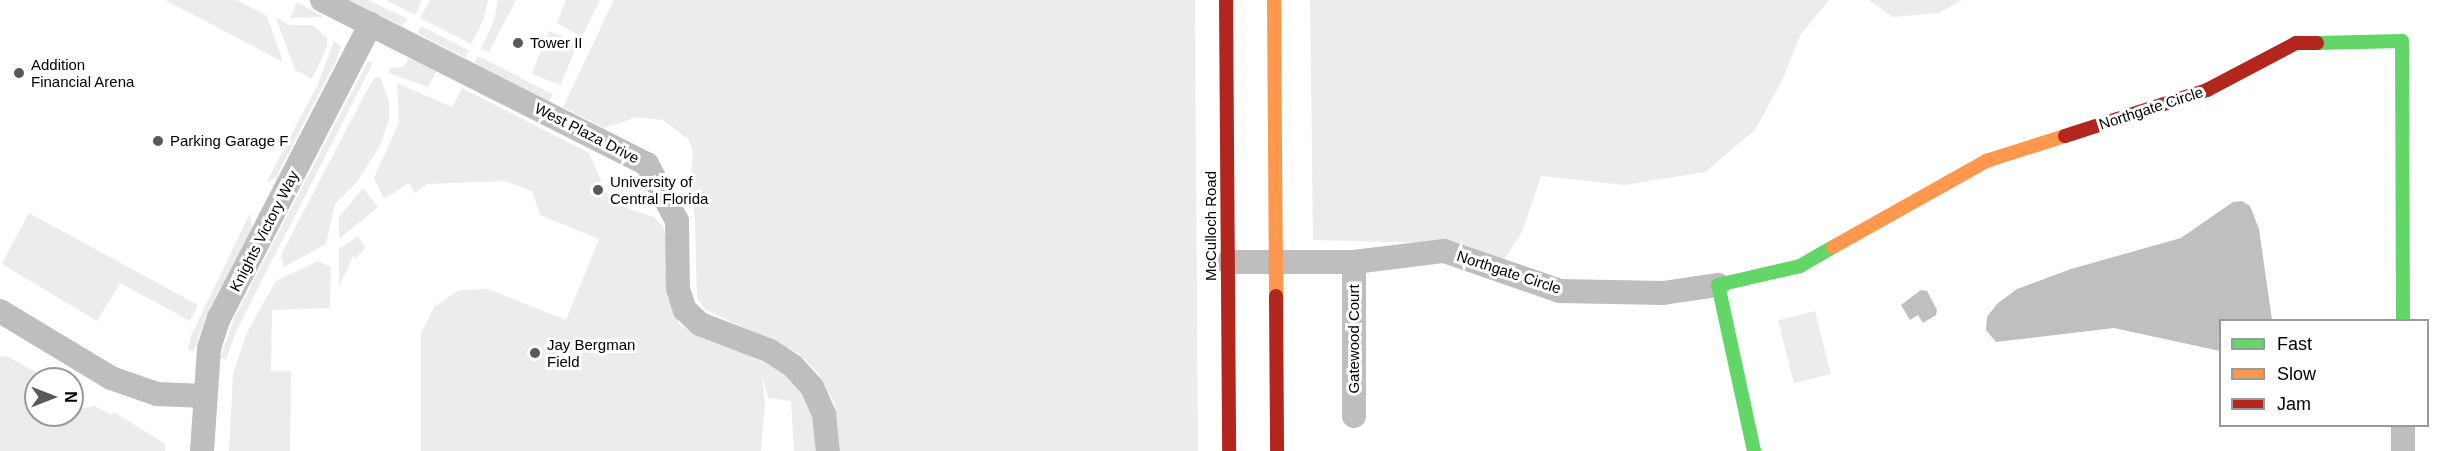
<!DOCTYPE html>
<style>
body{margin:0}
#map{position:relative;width:2453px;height:451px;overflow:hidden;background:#fff;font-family:Helvetica,sans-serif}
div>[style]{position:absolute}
.green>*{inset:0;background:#ececec;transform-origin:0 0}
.water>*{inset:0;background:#bfbfbf}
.street>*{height:24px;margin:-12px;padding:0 12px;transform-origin:12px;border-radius:12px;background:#bebebe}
.fast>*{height:14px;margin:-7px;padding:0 7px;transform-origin:7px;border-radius:7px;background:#63d668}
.slow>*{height:14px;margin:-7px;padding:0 7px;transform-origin:7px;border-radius:7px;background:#ff974d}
.jam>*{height:14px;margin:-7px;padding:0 7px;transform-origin:7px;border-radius:7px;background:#b3261e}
.dots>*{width:16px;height:16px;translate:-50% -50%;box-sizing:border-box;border:3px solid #fff;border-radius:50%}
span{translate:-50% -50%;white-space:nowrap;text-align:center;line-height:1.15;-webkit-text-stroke:6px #fff;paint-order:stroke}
.poi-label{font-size:15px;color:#000}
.left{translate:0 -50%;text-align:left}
.street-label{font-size:15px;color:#000}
.legend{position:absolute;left:2219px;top:319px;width:210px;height:108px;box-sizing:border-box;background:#fff;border:2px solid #999;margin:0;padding:8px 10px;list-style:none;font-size:18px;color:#000}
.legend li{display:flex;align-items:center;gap:12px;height:30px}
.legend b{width:30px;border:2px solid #999}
.north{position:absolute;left:24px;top:367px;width:60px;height:60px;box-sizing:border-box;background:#fff;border:2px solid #999;border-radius:50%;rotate:90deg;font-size:16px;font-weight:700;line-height:24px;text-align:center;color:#000}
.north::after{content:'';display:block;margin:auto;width:21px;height:27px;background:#595959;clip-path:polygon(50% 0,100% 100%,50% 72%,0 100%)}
</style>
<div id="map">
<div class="green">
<i style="clip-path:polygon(165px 0,237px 0,267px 16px,283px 62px)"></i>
<i style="clip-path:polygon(349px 0,368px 0,408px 19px,402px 26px)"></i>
<i style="clip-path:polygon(386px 0,422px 0,415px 15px)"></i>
<i style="clip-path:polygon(430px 0,488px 0,484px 19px,471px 44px,420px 18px)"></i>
<i style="clip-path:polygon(498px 0,516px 0,489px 52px,481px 49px,494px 20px)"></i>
<i style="clip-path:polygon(566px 0,600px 0,582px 37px,557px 23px)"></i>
<i style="clip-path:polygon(614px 0,1195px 0,1198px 451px,840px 451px,835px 405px,819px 374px,798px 353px,706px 310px,697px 298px,695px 218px,689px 193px,693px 153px,689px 140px,663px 120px,637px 117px,604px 128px,563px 107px)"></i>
<i style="clip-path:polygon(1310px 0,1829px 0,1801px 34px,1784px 76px,1755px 130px,1705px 172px,1625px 185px,1541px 176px,1522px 232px,1504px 260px,1426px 243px,1313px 240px)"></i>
<i style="clip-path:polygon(1869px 0,1962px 0,1939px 13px,1893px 17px)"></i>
<i style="clip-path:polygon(297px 2px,323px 17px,290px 18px)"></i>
<i style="clip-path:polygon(276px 18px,290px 25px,313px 25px,327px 38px,327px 47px,312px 79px,295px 70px)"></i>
<i style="left:421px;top:26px;width:54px;height:8px;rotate:27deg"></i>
<i style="left:549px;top:31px;width:31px;height:46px;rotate:22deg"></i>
<i style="clip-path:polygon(334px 41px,341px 46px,336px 61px,276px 177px,266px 183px,318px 84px)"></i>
<i style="left:478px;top:56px;width:84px;height:8px;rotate:27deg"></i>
<i style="clip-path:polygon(409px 58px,437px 70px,428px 87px,388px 73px,390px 68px,403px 67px)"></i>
<i style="clip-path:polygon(368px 61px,373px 63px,236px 331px,226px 360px,220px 358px,235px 316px)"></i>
<i style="clip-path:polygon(380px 77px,389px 101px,389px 119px,380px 146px,357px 182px,335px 204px,326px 244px,284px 267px,281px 255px,366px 92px,374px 78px)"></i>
<i style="clip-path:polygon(397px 83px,452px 107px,462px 88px,589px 153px,606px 192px,616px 204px,654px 217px,663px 226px,668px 249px,666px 294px,680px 325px,783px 371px,801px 389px,815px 423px,816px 451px,794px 451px,791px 401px,768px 398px,762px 374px,765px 403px,761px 451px,421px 451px,421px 333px,434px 307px,459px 290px,488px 289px,566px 320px,599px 239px,540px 215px,532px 191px,504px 181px,427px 184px,415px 193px,409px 183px,384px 199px,374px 178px,399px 122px)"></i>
<i style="clip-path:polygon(363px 188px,378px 207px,339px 239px,339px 217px)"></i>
<i style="clip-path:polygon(29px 213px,198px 305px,190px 321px,120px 283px,97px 321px,2px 264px)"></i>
<i style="clip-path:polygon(250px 213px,252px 228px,206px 316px,194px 351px,188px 349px,191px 336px)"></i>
<i style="clip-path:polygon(358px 236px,365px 248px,356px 258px,353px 256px,339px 287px,339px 249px)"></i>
<i style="clip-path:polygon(318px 261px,331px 267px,330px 308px,272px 310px,271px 371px,291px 371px,290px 451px,229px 451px,233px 374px,247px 332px,276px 281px)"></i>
<i style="left:1815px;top:311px;width:65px;height:38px;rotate:76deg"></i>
<i style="clip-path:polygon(0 356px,9px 357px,48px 379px,36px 379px,36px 415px,72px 415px,72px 410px,95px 406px,111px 415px,114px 412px,165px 444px,165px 451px,0 451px)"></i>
</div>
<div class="water">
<i style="clip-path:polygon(2242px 201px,2250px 206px,2259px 229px,2272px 320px,2220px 320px,2220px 351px,2114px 328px,1996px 342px,1986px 330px,1987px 317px,1997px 304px,2017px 289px,2071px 269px,2181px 238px,2233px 202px)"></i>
<i style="clip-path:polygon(1921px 290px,1927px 291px,1937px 310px,1936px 315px,1923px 323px,1918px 315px,1910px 320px,1901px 305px)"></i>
</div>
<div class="street">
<i style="left:322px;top:0;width:364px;rotate:26.8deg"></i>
<i style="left:647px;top:164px;width:64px;rotate:62.2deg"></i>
<i style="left:677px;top:221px;width:68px;rotate:89.2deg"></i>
<i style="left:678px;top:289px;width:22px;rotate:72deg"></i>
<i style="left:685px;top:310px;width:21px;rotate:43deg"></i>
<i style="left:700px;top:324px;width:75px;rotate:21.1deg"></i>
<i style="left:770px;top:351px;width:27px;rotate:33deg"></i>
<i style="left:793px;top:366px;width:28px;rotate:48deg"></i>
<i style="left:812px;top:387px;width:30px;rotate:66deg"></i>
<i style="left:824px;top:414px;width:37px;rotate:84deg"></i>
<i style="left:1228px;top:262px;width:126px"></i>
<i style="left:1354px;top:262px;width:91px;rotate:-7deg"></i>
<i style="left:1444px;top:251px;width:123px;rotate:19deg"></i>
<i style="left:1560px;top:291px;width:103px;rotate:1.1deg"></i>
<i style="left:1663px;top:293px;width:56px;rotate:-8.3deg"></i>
<i style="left:1354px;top:262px;width:154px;rotate:90deg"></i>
<i style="left:0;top:311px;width:130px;rotate:31.1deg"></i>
<i style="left:111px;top:378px;width:49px;rotate:19.2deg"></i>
<i style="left:157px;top:394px;width:47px;rotate:2.4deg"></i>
<i style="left:2403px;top:426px;width:25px;rotate:90deg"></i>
<i style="left:202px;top:451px;width:103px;rotate:-86.1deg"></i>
<i style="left:209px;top:348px;width:32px;rotate:-72deg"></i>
<i style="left:219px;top:318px;width:331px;rotate:-62.7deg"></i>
</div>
<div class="fast">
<i style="left:2317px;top:43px;width:85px;rotate:-1.3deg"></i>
<i style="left:2402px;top:41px;width:279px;rotate:89.8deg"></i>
<i style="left:1754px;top:451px;width:170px;rotate:-102.2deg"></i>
<i style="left:1718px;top:285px;width:84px;rotate:-13deg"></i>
<i style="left:1800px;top:266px;width:38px;rotate:-30deg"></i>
</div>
<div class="slow">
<i style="left:1274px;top:0;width:296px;rotate:89.6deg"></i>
<i style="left:1833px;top:247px;width:176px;rotate:-29.3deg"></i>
<i style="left:1986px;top:161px;width:83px;rotate:-17.6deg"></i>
</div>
<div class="jam">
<i style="left:1226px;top:0;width:451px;rotate:89.6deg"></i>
<i style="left:2065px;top:136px;width:149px;rotate:-17.9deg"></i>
<i style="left:2207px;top:90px;width:101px;rotate:-27.8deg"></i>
<i style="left:2296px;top:43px;width:21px"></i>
<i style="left:1276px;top:296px;width:155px;rotate:89.6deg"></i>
</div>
<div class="dots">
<i style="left:518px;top:43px;background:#595959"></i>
<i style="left:19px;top:73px;background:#595959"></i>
<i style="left:158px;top:141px;background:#595959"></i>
<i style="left:598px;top:190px;background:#595959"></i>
<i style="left:535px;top:353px;background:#595959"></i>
</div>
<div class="poi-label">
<span class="left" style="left:530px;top:43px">Tower II</span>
<span class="left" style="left:31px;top:73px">Addition<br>Financial Arena</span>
<span class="left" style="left:170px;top:141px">Parking Garage F</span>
<span class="left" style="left:610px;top:190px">University of<br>Central Florida</span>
<span class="left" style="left:547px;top:353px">Jay Bergman<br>Field</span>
</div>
<div class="street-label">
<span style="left:2151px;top:108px;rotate:-18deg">Northgate Circle</span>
<span style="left:587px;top:133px;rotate:27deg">West Plaza Drive</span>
<span style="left:1211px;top:226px;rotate:-90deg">McCulloch Road</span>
<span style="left:264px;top:231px;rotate:-63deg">Knights Victory Way</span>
<span style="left:1509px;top:272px;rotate:18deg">Northgate Circle</span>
<span style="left:1354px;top:339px;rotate:-90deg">Gatewood Court</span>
</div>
<ul class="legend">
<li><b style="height:8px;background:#63d668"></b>Fast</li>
<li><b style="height:8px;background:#ff974d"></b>Slow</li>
<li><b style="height:8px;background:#b3261e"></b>Jam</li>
</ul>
<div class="north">N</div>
</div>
